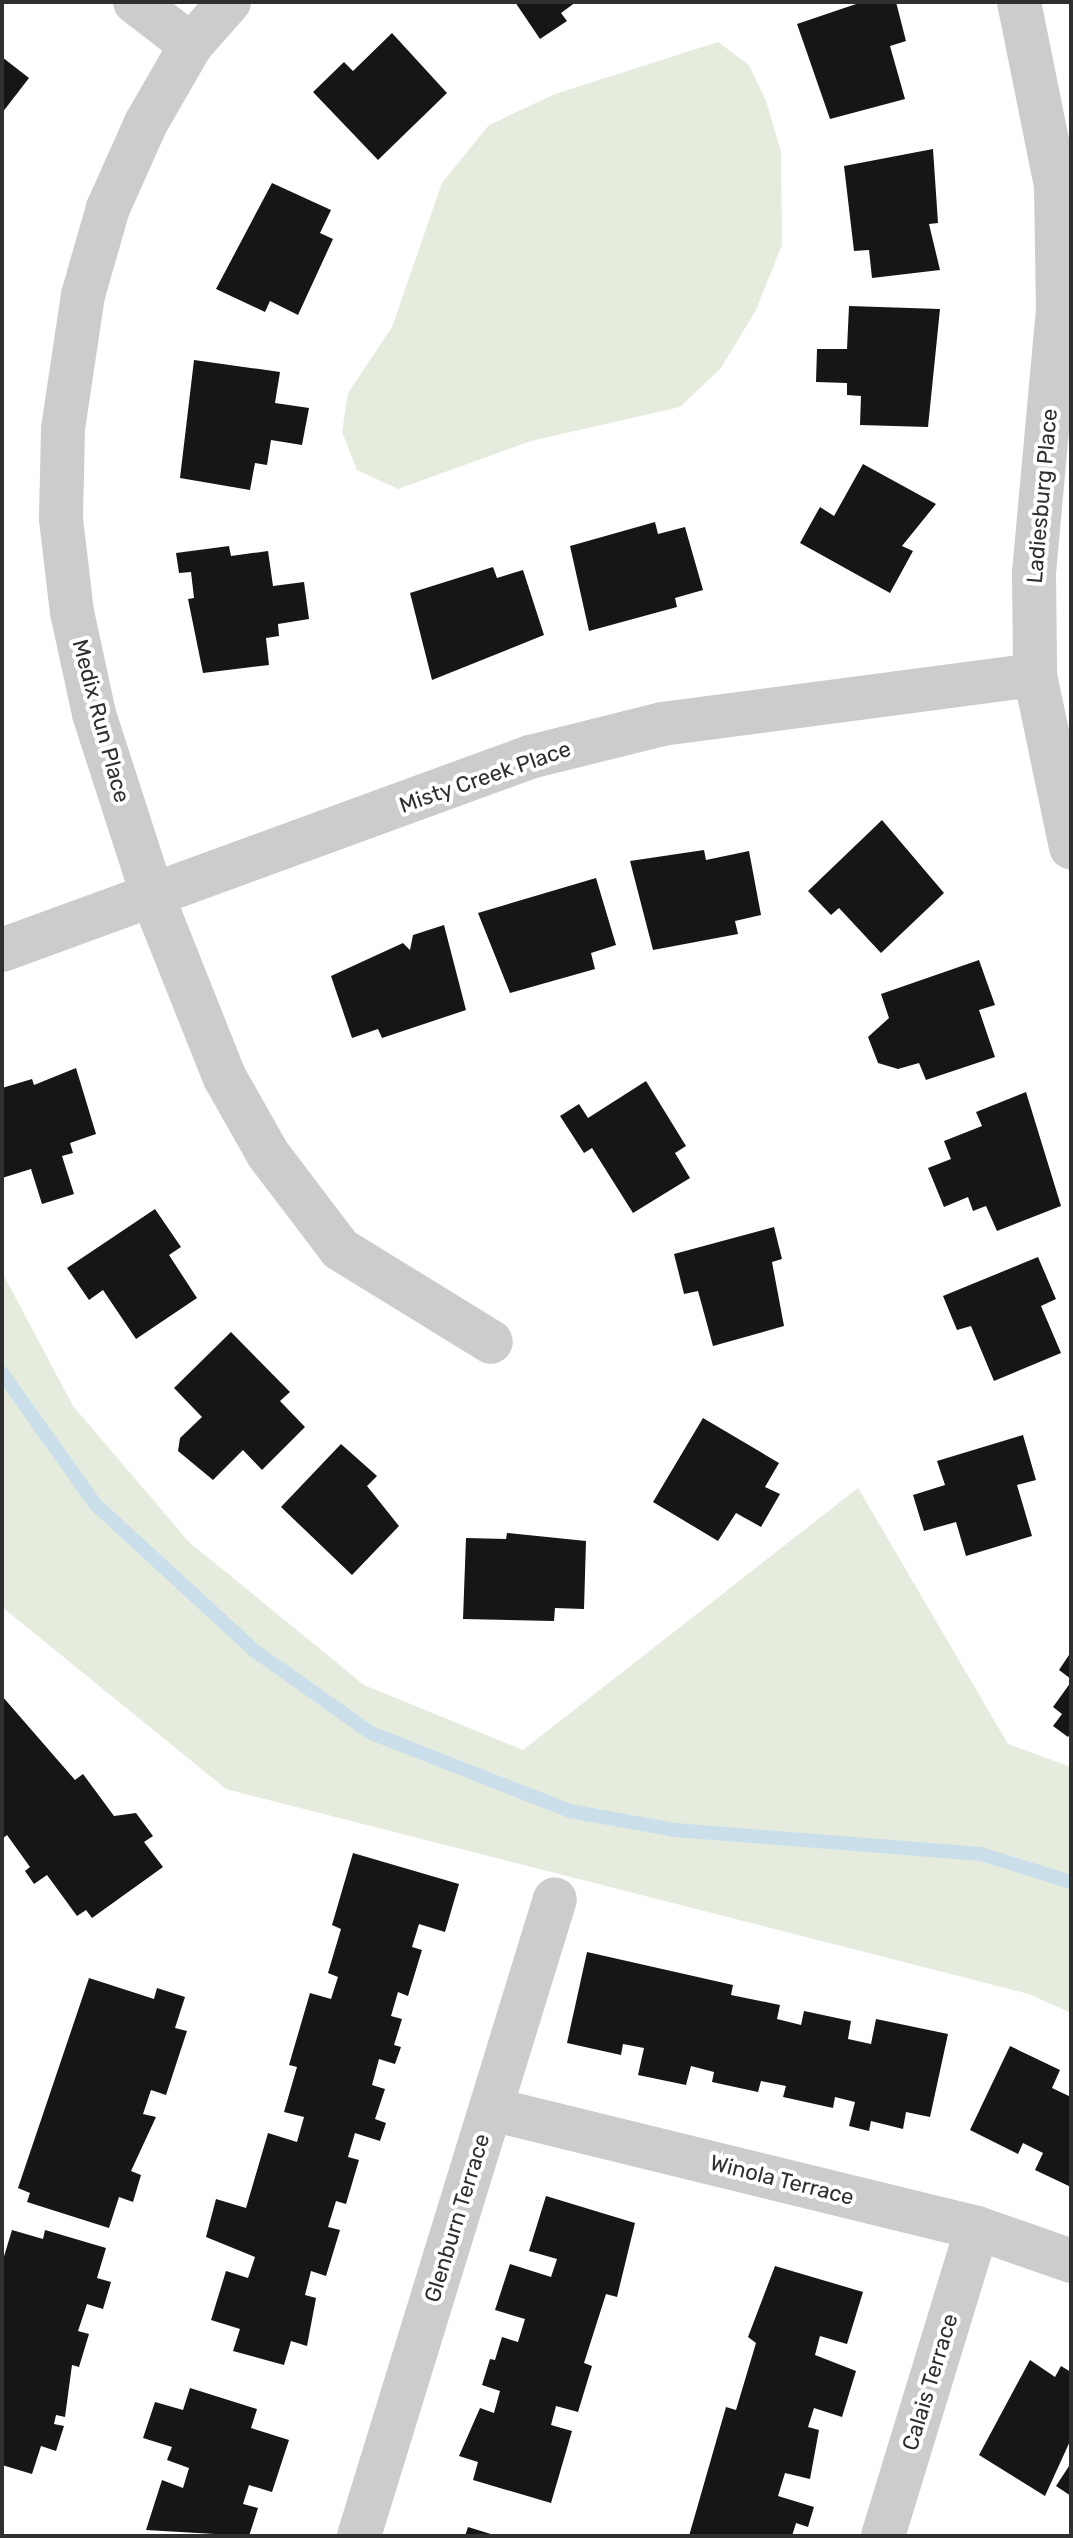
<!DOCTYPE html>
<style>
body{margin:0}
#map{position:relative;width:1073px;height:2538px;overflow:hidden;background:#fff;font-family:Rubik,sans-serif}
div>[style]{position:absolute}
.green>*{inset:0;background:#e5ecde}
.stream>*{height:14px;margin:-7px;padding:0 7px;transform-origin:7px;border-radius:7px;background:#cbdfea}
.building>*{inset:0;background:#161616}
.street>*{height:44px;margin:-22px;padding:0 22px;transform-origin:22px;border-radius:22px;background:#ccc}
span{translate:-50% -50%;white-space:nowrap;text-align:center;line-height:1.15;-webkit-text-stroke:8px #fff;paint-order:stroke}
.street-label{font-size:22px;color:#2f2f2f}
.frame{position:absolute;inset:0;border:4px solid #2f2f2f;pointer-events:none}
</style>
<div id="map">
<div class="green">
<i style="clip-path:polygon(718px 42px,749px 65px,766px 101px,781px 152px,782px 245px,756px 310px,721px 368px,680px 407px,531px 441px,398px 489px,357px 470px,342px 432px,348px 393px,392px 327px,442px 183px,489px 125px,555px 94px)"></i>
<i style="clip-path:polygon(2px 1272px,73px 1406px,189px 1542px,364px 1685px,523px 1750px,858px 1488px,1008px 1744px,1071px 1767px,1071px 2013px,1029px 1994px,226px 1789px,2px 1607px)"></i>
</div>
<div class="stream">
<i style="left:2px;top:1373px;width:161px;rotate:54.6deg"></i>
<i style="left:95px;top:1504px;width:217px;rotate:42.6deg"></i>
<i style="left:255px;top:1651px;width:142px;rotate:35.3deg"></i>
<i style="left:371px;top:1733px;width:214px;rotate:21.4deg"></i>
<i style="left:570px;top:1811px;width:107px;rotate:10.3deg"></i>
<i style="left:675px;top:1830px;width:307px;rotate:4.5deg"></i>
<i style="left:981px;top:1854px;width:94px;rotate:17.3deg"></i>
</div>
<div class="building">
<i style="clip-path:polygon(515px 2px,576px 2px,561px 13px,567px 21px,540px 39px)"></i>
<i style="clip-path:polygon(862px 2px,896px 2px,906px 41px,890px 46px,905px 99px,830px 119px,797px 24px)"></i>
<i style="clip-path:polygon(392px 33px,447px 93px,378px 160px,313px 92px,344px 62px,353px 71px)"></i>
<i style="clip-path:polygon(2px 57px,29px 78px,2px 113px)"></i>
<i style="clip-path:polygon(933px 149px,938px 223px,929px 224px,940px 270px,872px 278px,869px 250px,854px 251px,844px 166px)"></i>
<i style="clip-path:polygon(272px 183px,331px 210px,320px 233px,333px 239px,298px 315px,270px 301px,265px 312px,216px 289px)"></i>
<i style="clip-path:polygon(849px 306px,940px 309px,928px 427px,860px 425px,861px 396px,847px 395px,847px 383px,816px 382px,817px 349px,847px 349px)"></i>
<i style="clip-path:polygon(194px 360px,280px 372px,275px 403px,309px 408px,302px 445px,271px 440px,267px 465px,255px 463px,250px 490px,180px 478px)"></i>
<i style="clip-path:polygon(863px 464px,936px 504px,902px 546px,913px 551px,890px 593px,800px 543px,820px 507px,834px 516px)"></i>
<i style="clip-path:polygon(655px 522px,658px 534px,685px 527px,703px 590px,675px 598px,677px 607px,589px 631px,570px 546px)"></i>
<i style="clip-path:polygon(229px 546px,231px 556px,268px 551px,273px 586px,304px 582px,309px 619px,278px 624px,279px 636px,266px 638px,269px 665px,203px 673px,188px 599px,194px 598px,191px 572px,179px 573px,176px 553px)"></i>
<i style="clip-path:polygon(493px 567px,497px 578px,523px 570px,544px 635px,432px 680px,410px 593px)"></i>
<i style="clip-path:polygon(882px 820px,944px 893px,881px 953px,839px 908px,831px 915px,808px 891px)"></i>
<i style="clip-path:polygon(704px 850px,706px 860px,749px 851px,761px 915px,735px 921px,738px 934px,653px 950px,630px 861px)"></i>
<i style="clip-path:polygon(596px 878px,616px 945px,591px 953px,595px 969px,510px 993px,478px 913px)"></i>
<i style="clip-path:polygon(444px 925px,466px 1010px,382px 1038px,378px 1029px,352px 1038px,331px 976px,403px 943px,410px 950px,413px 935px)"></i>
<i style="clip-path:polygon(979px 960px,995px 1005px,979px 1010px,995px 1057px,926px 1080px,919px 1063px,898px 1069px,878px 1063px,868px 1037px,889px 1018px,881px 994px)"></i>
<i style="clip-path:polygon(76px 1068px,96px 1134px,70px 1143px,73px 1153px,62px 1156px,74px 1194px,42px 1204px,31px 1169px,2px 1178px,2px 1088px,32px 1079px,34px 1085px)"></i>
<i style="clip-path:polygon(646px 1081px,686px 1146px,675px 1153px,690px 1178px,633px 1213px,592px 1148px,584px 1153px,560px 1116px,579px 1104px,588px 1118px)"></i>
<i style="clip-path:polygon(1026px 1092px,1061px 1206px,997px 1231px,986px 1206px,973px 1211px,968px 1197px,944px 1207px,928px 1168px,951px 1159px,944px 1141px,982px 1126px,976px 1112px)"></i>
<i style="clip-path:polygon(155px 1209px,181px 1247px,169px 1255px,197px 1298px,136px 1339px,103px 1290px,89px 1300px,67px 1268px)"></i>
<i style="clip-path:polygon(774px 1227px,782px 1259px,772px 1262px,784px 1326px,713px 1346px,698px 1291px,684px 1294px,674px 1254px)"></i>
<i style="clip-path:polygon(1038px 1257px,1056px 1299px,1041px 1306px,1061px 1353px,994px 1381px,971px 1326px,957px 1330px,943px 1296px)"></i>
<i style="clip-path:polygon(231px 1332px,290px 1392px,280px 1401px,305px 1427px,262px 1470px,243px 1450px,213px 1480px,178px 1451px,180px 1438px,202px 1417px,174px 1388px)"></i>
<i style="clip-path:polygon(703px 1418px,779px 1463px,765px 1487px,780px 1494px,761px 1527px,736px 1513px,718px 1541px,653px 1502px)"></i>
<i style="clip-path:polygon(1023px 1435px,1036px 1480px,1017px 1485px,1032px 1536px,966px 1556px,956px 1522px,924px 1531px,913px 1495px,945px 1485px,937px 1461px)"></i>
<i style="clip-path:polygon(341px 1444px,377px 1476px,367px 1486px,399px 1526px,352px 1575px,281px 1507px)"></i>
<i style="clip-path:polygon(507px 1533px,586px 1541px,584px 1609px,555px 1608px,554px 1621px,463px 1619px,466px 1538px,506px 1539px)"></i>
<i style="clip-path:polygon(1071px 1652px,1071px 1679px,1059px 1670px)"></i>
<i style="clip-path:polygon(1071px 1682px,1071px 1732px,1068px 1737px,1053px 1726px,1062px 1714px,1053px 1707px)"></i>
<i style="clip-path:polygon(2px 1696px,75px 1780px,83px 1774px,114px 1816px,136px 1813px,153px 1836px,144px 1842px,163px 1867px,92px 1918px,86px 1910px,77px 1916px,47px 1875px,34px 1884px,25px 1871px,30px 1867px,7px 1835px,2px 1839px)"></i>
<i style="clip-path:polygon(353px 1853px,459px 1884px,445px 1932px,419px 1924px,412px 1947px,422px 1950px,408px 1996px,398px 1992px,391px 2016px,402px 2019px,394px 2045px,401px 2047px,395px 2064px,379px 2059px,372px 2085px,385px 2089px,375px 2119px,386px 2123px,380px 2141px,355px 2133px,348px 2157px,359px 2160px,346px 2204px,336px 2201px,328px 2227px,340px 2230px,326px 2276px,311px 2271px,305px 2295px,316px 2298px,307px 2346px,291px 2341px,284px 2365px,233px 2351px,240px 2329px,211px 2320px,226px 2271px,248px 2278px,255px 2257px,206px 2237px,216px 2199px,246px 2208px,268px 2133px,297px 2142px,304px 2117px,284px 2112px,297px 2067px,289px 2065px,310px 1993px,331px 1999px,338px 1977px,328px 1973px,341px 1929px,332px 1925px)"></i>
<i style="clip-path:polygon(587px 1952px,733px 1985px,731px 1995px,780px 2005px,777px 2019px,801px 2025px,804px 2011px,851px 2021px,848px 2039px,871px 2044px,876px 2019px,948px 2034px,930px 2117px,906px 2112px,903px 2129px,871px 2121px,869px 2131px,849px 2126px,855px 2102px,835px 2097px,833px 2108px,783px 2097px,786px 2086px,761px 2081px,758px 2092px,712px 2082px,714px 2072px,691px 2066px,686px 2085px,638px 2075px,644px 2048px,623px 2044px,621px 2055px,567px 2043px)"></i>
<i style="clip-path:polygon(89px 1978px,154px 1999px,157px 1988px,185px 1997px,175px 2028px,187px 2031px,166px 2095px,151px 2090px,143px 2114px,156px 2117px,131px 2171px,141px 2175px,133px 2202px,119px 2197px,109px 2228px,27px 2202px,30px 2193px,18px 2188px)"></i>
<i style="clip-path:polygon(1010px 2046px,1060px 2070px,1052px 2088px,1071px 2097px,1071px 2187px,1035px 2170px,1043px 2153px,1023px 2143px,1018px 2154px,970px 2130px)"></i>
<i style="clip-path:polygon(546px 2196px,635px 2223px,617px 2297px,606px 2294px,584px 2363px,592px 2366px,578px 2412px,556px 2406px,551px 2425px,572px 2431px,551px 2503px,473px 2480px,478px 2462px,459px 2456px,480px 2408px,494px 2413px,500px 2391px,482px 2385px,490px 2359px,495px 2360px,502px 2337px,518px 2342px,525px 2319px,495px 2310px,510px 2264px,551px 2277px,557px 2259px,529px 2251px)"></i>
<i style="clip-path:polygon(12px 2230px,43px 2239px,45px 2230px,106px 2248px,97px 2278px,111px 2282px,103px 2309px,87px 2304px,78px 2331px,89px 2334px,79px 2367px,72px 2365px,65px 2417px,56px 2415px,54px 2424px,64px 2426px,56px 2451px,41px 2446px,32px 2474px,2px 2465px,2px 2263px)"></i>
<i style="clip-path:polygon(775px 2266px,863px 2292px,847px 2344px,820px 2336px,815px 2355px,856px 2371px,842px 2417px,814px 2408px,808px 2427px,819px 2430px,810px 2479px,785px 2473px,778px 2496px,814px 2507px,808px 2527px,796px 2523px,792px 2536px,689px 2536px,726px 2407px,736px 2410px,756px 2343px,748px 2337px)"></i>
<i style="clip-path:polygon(1030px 2360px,1055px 2377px,1061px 2366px,1071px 2372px,1071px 2439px,1045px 2496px,979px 2455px)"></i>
<i style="clip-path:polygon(190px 2388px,257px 2409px,251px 2428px,289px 2440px,272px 2492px,249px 2485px,243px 2504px,258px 2508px,249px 2536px,146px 2530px,162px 2480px,183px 2488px,189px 2468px,167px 2460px,172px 2447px,143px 2438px,155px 2402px,183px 2410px)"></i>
<i style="clip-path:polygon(1071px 2463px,1071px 2496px,1056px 2486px)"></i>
<i style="clip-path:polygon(468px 2527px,494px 2535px,494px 2536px,465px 2536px)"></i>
</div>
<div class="street">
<i style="left:135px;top:2px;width:71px;rotate:37.5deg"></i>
<i style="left:229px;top:2px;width:57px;rotate:131.5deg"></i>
<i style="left:191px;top:45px;width:90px;rotate:120deg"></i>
<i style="left:146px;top:123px;width:93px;rotate:114.1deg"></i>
<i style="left:108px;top:208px;width:91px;rotate:106deg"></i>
<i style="left:83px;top:295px;width:135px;rotate:98.5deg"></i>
<i style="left:63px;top:429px;width:90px;rotate:91.3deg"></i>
<i style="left:61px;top:519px;width:94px;rotate:83.3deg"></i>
<i style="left:72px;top:612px;width:104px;rotate:77.8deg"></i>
<i style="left:94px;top:714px;width:195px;rotate:72.1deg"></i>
<i style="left:154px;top:900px;width:192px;rotate:68.3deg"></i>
<i style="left:225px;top:1078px;width:87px;rotate:60.5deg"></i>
<i style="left:268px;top:1154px;width:119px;rotate:52.8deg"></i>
<i style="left:340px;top:1249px;width:177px;rotate:31.6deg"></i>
<i style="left:1019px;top:2px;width:188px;rotate:78.6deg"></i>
<i style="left:1056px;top:186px;width:123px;rotate:89.1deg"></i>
<i style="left:1058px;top:309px;width:264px;rotate:95.2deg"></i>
<i style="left:1034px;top:572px;width:103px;rotate:89.4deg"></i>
<i style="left:1035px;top:675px;width:176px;rotate:78.2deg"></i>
<i style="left:2px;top:950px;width:562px;rotate:-20.08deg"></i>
<i style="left:530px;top:757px;width:136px;rotate:-14deg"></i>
<i style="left:662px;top:724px;width:376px;rotate:-7.5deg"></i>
<i style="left:491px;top:2109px;width:500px;rotate:13.76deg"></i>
<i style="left:977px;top:2228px;width:100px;rotate:19.3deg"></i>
<i style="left:359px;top:2536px;width:666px;rotate:-72.9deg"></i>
<i style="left:883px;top:2536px;width:322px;rotate:-73deg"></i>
</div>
<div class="street-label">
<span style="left:1042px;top:496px;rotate:-85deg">Ladiesburg Place</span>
<span style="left:101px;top:721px;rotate:75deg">Medix Run Place</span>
<span style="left:485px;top:777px;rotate:-19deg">Misty Creek Place</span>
<span style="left:782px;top:2180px;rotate:14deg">Winola Terrace</span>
<span style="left:457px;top:2218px;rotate:-73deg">Glenburn Terrace</span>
<span style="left:930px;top:2382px;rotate:-73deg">Calais Terrace</span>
</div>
<div class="frame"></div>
</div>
